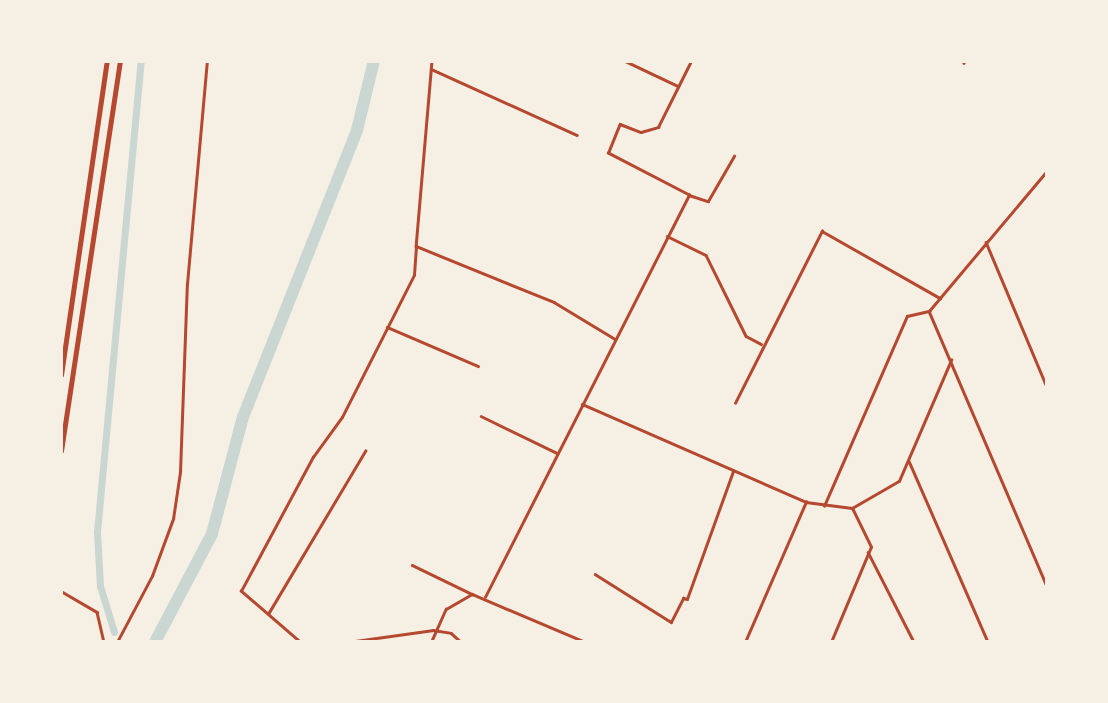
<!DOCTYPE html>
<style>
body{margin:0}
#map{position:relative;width:1108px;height:703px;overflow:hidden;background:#f6efe4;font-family:"PT Sans Narrow",sans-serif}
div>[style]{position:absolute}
.canal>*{height:7px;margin:-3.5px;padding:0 3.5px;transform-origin:3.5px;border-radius:3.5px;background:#c9d6d2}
.river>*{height:12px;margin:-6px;padding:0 6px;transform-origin:6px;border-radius:6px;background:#c9d6d2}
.minor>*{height:2.5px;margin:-1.25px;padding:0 1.25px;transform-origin:1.25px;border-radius:1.25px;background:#b5482f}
.primary>*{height:4.5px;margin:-2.25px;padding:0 2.25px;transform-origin:2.25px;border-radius:2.25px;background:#b5482f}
span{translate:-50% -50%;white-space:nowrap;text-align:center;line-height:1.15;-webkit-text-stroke:5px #f6efe4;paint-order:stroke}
.frame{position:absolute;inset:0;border:63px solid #f6efe4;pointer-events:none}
</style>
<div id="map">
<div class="canal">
<i style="left:114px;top:632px;width:48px;rotate:-106.9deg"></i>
<i style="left:100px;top:586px;width:54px;rotate:-93.2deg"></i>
<i style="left:97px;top:532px;width:473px;rotate:-84.7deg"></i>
</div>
<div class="river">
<i style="left:155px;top:642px;width:122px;rotate:-62.2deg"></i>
<i style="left:212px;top:534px;width:121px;rotate:-75.2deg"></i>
<i style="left:243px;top:417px;width:309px;rotate:-68.3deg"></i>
<i style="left:357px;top:130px;width:71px;rotate:-76.2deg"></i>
</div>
<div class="minor">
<i style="left:432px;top:61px;width:186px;rotate:94.9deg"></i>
<i style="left:416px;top:246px;width:149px;rotate:22.1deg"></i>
<i style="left:554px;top:302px;width:71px;rotate:31.2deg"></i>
<i style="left:625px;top:61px;width:59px;rotate:25.3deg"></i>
<i style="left:963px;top:61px;width:2px;rotate:63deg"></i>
<i style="left:431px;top:69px;width:160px;rotate:24.3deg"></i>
<i style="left:689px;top:195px;width:20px;rotate:18deg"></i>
<i style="left:708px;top:201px;width:52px;rotate:-60deg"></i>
<i style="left:667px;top:236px;width:43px;rotate:26deg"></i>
<i style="left:706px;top:255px;width:90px;rotate:63.7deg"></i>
<i style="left:746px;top:336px;width:17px;rotate:28deg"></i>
<i style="left:986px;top:242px;width:157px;rotate:67.2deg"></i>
<i style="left:929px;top:311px;width:299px;rotate:66.8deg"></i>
<i style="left:387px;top:327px;width:99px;rotate:23.2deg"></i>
<i style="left:735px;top:403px;width:193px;rotate:-63.2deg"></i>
<i style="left:822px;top:231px;width:136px;rotate:29.6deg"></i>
<i style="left:582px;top:404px;width:244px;rotate:23.6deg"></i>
<i style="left:806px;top:502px;width:46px;rotate:7.4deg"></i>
<i style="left:481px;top:416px;width:85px;rotate:26deg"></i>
<i style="left:909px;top:461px;width:197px;rotate:66.4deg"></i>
<i style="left:824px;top:506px;width:207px;rotate:-66.4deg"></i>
<i style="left:907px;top:316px;width:23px;rotate:-13deg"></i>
<i style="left:929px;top:311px;width:183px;rotate:-49.9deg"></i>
<i style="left:868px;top:552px;width:101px;rotate:62.9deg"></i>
<i style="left:412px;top:565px;width:67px;rotate:25.8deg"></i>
<i style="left:595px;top:574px;width:90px;rotate:32.3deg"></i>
<i style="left:671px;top:622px;width:27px;rotate:-63deg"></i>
<i style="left:683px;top:598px;width:4px;rotate:14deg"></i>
<i style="left:687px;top:599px;width:136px;rotate:-70.2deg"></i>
<i style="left:61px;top:591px;width:42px;rotate:30.3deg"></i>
<i style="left:97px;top:612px;width:31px;rotate:77deg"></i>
<i style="left:485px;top:597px;width:451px;rotate:-63.1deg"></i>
<i style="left:689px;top:195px;width:91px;rotate:-152.6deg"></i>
<i style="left:608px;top:153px;width:31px;rotate:-68deg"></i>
<i style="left:620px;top:124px;width:22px;rotate:21deg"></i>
<i style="left:641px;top:132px;width:18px;rotate:-16deg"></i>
<i style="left:658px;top:127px;width:74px;rotate:-63.4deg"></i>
<i style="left:268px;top:614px;width:190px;rotate:-59.2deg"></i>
<i style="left:117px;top:642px;width:75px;rotate:-62.1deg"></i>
<i style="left:152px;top:576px;width:61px;rotate:-69.8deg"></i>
<i style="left:173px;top:519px;width:48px;rotate:-81.5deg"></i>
<i style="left:180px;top:472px;width:188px;rotate:-87.9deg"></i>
<i style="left:187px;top:284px;width:224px;rotate:-84.9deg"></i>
<i style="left:300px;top:642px;width:78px;rotate:-139.2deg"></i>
<i style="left:241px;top:591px;width:152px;rotate:-61.8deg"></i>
<i style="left:313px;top:457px;width:49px;rotate:-54.1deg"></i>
<i style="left:342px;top:417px;width:159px;rotate:-63.1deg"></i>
<i style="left:414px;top:275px;width:29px;rotate:-86deg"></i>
<i style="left:348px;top:642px;width:86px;rotate:-8deg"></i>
<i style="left:433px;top:630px;width:18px;rotate:9deg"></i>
<i style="left:451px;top:633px;width:13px;rotate:42deg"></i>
<i style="left:431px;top:642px;width:36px;rotate:-66deg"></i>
<i style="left:446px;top:609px;width:30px;rotate:-30deg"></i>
<i style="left:472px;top:594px;width:123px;rotate:23deg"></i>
<i style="left:745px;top:642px;width:153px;rotate:-66.5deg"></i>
<i style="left:831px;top:642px;width:103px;rotate:-67.2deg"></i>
<i style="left:871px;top:547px;width:43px;rotate:-116deg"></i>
<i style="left:852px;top:508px;width:54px;rotate:-29.9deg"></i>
<i style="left:899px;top:481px;width:132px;rotate:-66.7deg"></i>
</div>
<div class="primary">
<i style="left:61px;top:375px;width:317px;rotate:-81.7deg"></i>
<i style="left:61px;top:451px;width:394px;rotate:-81.4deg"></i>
</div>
<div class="frame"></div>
</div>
